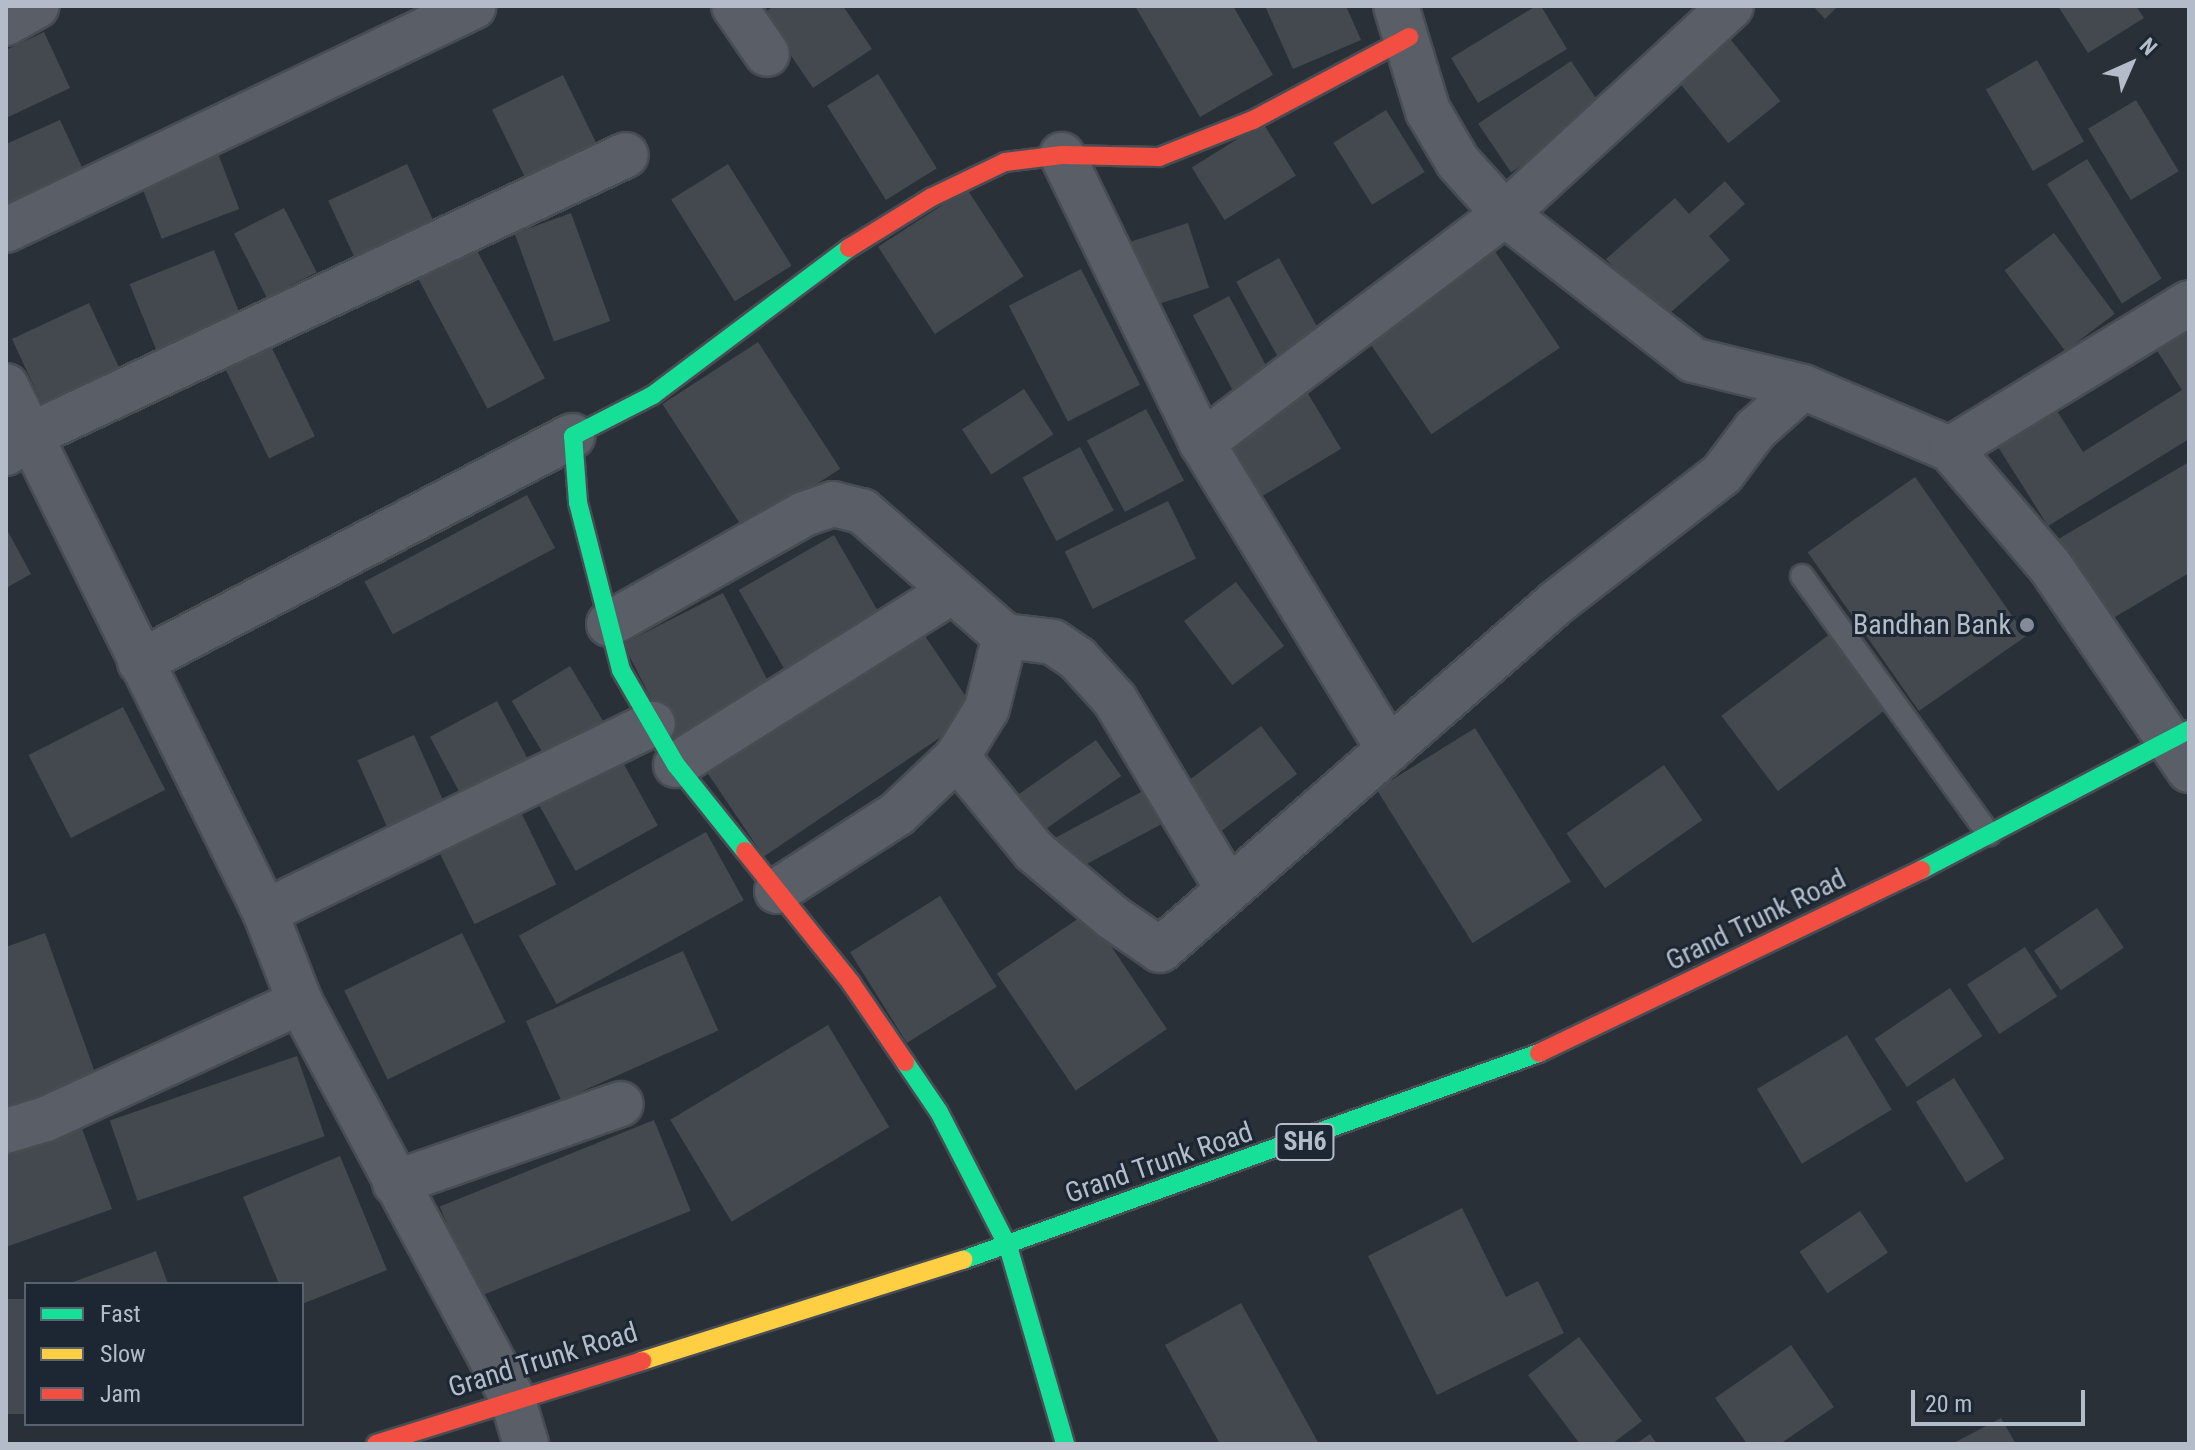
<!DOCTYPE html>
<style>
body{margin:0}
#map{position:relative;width:2195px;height:1450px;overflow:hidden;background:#2a3038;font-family:"Roboto Condensed",sans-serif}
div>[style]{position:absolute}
.building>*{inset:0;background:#444950;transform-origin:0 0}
.roads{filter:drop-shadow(2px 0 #484c53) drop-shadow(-2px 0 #484c53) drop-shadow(0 2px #484c53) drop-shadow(0 -2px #484c53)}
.lane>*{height:22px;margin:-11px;padding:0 11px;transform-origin:11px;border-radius:11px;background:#5a5e66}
.street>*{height:44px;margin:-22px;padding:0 22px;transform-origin:22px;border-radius:22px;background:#5a5e66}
.fast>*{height:18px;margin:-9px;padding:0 9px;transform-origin:9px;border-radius:9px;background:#16e098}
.slow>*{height:18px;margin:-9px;padding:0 9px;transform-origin:9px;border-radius:9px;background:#ffcf43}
.jam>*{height:18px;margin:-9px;padding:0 9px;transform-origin:9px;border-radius:9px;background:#f24e42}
.dots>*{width:22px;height:22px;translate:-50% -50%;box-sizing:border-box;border:4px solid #1d2633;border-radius:50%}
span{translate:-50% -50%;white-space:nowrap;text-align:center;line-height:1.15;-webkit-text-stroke:6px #1d2633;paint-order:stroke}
.shield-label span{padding:2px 6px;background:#1d2633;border:2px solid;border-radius:6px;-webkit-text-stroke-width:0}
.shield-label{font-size:26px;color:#b4bcc9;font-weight:700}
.poi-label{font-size:28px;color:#b4bcc9}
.right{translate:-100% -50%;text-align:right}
.street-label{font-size:28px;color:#b4bcc9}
.frame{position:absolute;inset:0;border:8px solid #b4bcc9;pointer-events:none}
.legend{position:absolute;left:24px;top:1282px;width:280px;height:144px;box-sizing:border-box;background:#1d2633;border:2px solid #59626f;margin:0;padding:10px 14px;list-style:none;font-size:24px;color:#b4bcc9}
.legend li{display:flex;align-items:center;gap:16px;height:40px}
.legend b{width:40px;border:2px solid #59626f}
.north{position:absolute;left:2091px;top:24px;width:80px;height:80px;-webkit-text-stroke:6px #1d2633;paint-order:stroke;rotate:45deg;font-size:22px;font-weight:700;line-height:32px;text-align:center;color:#b4bcc9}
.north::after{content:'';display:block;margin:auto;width:28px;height:36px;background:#b4bcc9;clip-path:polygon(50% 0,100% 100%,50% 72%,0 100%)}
.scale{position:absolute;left:1911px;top:1390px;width:174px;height:36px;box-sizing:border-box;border:4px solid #b4bcc9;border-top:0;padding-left:10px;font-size:24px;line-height:28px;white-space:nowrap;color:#b4bcc9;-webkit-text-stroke:6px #1d2633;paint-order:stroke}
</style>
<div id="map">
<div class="building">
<i style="clip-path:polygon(774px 6px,843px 6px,872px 49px,813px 88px,763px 14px)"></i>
<i style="clip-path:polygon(1135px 6px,1233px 6px,1273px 75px,1200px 117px)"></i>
<i style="clip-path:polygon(1265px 6px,1346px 6px,1361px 40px,1293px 69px)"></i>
<i style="clip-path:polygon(1536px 6px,1541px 6px,1567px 49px,1478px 103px,1451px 58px)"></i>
<i style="clip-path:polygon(1813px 6px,1838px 6px,1825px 19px)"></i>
<i style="clip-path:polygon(2058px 6px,2136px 6px,2144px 18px,2088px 53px)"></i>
<i style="clip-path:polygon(44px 32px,70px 88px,6px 118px,6px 50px)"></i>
<i style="left:1727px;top:35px;width:85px;height:67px;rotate:51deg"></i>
<i style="left:2037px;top:60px;width:94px;height:59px;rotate:60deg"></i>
<i style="left:1571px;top:61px;width:59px;height:112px;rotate:56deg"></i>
<i style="left:878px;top:74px;width:111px;height:60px;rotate:58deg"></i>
<i style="left:563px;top:75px;width:79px;height:79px;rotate:64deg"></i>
<i style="left:2136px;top:100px;width:83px;height:56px;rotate:59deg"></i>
<i style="left:1386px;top:110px;width:73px;height:62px;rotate:58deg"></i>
<i style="clip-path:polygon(60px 120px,88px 180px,6px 217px,6px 144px)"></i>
<i style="left:1263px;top:123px;width:62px;height:84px;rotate:58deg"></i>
<i style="left:217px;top:151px;width:62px;height:83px;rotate:69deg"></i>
<i style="left:2087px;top:159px;width:141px;height:47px;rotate:58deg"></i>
<i style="left:407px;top:164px;width:62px;height:87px;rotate:65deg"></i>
<i style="left:728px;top:164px;width:120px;height:67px;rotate:58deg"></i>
<i style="clip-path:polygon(1725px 181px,1745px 204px,1709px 236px,1730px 260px,1661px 321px,1606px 259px,1675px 198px,1689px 214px)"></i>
<i style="left:967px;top:189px;width:104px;height:106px;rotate:57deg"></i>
<i style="left:284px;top:208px;width:72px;height:56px;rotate:63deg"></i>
<i style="left:571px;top:213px;width:115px;height:60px;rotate:70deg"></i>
<i style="left:1188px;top:223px;width:68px;height:71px;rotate:72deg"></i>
<i style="left:2054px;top:233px;width:101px;height:62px;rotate:53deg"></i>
<i style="left:1490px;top:244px;width:125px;height:155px;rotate:56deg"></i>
<i style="left:474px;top:245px;width:151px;height:65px;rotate:62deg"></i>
<i style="left:214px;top:250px;width:76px;height:91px;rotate:68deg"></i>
<i style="left:1279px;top:258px;width:89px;height:49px;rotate:61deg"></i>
<i style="left:1081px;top:269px;width:130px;height:81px;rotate:63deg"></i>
<i style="left:1229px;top:296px;width:98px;height:41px;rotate:62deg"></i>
<i style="left:89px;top:303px;width:83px;height:85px;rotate:65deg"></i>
<i style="clip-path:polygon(2189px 318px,2189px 439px,2048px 526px,1993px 439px,2052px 403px,2083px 452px,2182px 390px,2151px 341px)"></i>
<i style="left:268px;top:340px;width:107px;height:51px;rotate:64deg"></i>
<i style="left:758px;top:342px;width:151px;height:114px;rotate:57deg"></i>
<i style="left:1304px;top:387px;width:72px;height:109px;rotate:59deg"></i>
<i style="left:1024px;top:389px;width:54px;height:74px;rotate:57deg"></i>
<i style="left:1146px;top:409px;width:81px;height:67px;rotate:62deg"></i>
<i style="left:1080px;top:447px;width:72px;height:65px;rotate:62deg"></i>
<i style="clip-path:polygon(2189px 462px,2189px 573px,2100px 626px,2050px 544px)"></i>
<i style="left:1915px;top:477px;width:194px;height:131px;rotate:55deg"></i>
<i style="left:527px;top:495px;width:60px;height:184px;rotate:62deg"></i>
<i style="left:1168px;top:501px;width:64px;height:115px;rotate:64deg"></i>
<i style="clip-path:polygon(6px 528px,31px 574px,6px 588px)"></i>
<i style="left:834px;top:535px;width:108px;height:110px;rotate:60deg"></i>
<i style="left:1236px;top:582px;width:80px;height:65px;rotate:53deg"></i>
<i style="left:723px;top:593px;width:115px;height:112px;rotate:63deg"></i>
<i style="left:917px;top:624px;width:107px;height:257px;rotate:56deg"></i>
<i style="left:1830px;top:634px;width:94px;height:136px;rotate:53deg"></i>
<i style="left:570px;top:666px;width:75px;height:68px;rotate:59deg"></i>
<i style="left:497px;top:701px;width:80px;height:76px;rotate:62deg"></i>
<i style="left:123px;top:707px;width:93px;height:106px;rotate:63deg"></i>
<i style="left:1261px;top:726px;width:60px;height:99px;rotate:53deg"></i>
<i style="left:1475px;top:728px;width:181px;height:116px;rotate:58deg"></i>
<i style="left:414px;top:735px;width:89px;height:62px;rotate:66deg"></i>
<i style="left:1096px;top:740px;width:44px;height:94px;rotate:55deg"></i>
<i style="left:621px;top:759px;width:76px;height:94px;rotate:61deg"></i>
<i style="left:1664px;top:765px;width:67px;height:119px;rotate:55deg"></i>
<i style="left:1143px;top:791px;width:38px;height:102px;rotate:62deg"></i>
<i style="left:519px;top:808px;width:85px;height:91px;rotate:64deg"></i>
<i style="left:706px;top:832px;width:78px;height:214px;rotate:61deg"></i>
<i style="left:940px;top:896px;width:107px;height:106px;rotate:58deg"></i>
<i style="left:2097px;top:908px;width:48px;height:76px;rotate:56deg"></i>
<i style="left:1088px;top:912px;width:141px;height:110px;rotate:56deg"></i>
<i style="clip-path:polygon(45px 933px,98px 1081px,6px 1113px,6px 947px)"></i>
<i style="left:462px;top:933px;width:99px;height:131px;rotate:64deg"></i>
<i style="left:2025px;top:947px;width:59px;height:69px;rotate:57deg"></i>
<i style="left:683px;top:951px;width:87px;height:172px;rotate:66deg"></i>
<i style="left:1950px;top:988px;width:58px;height:91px;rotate:56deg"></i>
<i style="left:828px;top:1025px;width:119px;height:184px;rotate:59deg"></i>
<i style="left:1847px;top:1035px;width:87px;height:105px;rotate:59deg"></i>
<i style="left:297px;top:1056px;width:85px;height:198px;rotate:71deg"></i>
<i style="left:1954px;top:1078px;width:95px;height:45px;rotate:58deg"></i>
<i style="left:654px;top:1120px;width:98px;height:231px;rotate:68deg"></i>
<i style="clip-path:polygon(81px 1126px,112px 1209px,6px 1247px,6px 1153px)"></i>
<i style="clip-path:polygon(340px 1156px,387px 1270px,302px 1304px,302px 1284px,279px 1284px,243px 1197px)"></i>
<i style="clip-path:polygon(1462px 1208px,1506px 1297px,1538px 1281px,1564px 1333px,1437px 1395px,1368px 1256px)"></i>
<i style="left:1860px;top:1211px;width:50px;height:73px;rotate:56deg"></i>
<i style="clip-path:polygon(156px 1251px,168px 1284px,68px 1284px)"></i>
<i style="left:26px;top:1299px;width:115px;height:22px;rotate:90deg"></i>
<i style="clip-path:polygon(1241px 1303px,1319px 1444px,1220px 1444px,1165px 1345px)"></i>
<i style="clip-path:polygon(1579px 1337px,1642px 1421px,1612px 1444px,1580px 1444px,1528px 1375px)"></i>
<i style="clip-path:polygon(1791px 1345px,1834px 1407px,1780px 1444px,1747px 1444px,1715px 1398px)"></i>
<i style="clip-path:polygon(2001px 1418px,2016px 1444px,1952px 1444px)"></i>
<i style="clip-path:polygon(1650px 1434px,1657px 1444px,1636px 1444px)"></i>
</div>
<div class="roads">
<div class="lane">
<i style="left:1802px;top:576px;width:319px;rotate:54.1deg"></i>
</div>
<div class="street">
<i style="left:734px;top:6px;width:58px;rotate:55.5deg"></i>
<i style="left:1396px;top:6px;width:110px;rotate:73.1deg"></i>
<i style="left:1428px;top:111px;width:59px;rotate:59.5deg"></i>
<i style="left:1458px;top:162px;width:70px;rotate:47.9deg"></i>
<i style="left:1505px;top:214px;width:238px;rotate:37.8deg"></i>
<i style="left:1693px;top:360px;width:113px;rotate:13.8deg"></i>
<i style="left:1803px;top:387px;width:160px;rotate:22.9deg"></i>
<i style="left:1950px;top:449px;width:154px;rotate:49.5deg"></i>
<i style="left:2050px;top:566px;width:247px;rotate:55.7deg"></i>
<i style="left:6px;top:23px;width:35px;rotate:-29deg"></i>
<i style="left:1062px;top:155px;width:320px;rotate:64.1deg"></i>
<i style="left:1202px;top:443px;width:359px;rotate:58.6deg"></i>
<i style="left:6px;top:230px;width:518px;rotate:-25.53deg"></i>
<i style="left:6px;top:386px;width:586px;rotate:63.78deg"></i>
<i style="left:265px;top:912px;width:97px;rotate:68.7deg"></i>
<i style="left:300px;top:1002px;width:448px;rotate:61.8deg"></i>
<i style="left:512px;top:1397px;width:49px;rotate:73.4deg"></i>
<i style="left:1202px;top:443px;width:380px;rotate:-37.1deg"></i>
<i style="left:1505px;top:214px;width:307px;rotate:-42.6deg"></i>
<i style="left:1950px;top:449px;width:280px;rotate:-31.4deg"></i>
<i style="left:6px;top:453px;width:33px;rotate:-35deg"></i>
<i style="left:33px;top:434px;width:655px;rotate:-25.2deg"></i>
<i style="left:609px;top:624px;width:224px;rotate:-29.4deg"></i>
<i style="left:804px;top:514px;width:31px;rotate:-19deg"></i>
<i style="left:833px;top:504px;width:30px;rotate:14deg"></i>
<i style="left:862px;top:511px;width:190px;rotate:41.2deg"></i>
<i style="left:1005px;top:636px;width:48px;rotate:7.1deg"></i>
<i style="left:1053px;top:642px;width:29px;rotate:34deg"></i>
<i style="left:1077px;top:658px;width:57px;rotate:47.9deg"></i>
<i style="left:1115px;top:700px;width:220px;rotate:59.1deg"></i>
<i style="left:140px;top:662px;width:488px;rotate:-27.6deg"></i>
<i style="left:957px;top:757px;width:122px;rotate:50.7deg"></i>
<i style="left:1034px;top:851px;width:102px;rotate:40.2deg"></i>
<i style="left:1112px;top:917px;width:58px;rotate:34.5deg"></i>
<i style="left:1160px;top:950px;width:528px;rotate:-41.24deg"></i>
<i style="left:1557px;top:602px;width:209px;rotate:-37.8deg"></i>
<i style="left:1722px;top:474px;width:55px;rotate:-53.1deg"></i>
<i style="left:1755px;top:430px;width:64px;rotate:-41.9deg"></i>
<i style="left:676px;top:765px;width:326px;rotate:-32.2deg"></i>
<i style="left:777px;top:891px;width:143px;rotate:-32.7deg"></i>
<i style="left:897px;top:814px;width:83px;rotate:-43.5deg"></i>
<i style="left:957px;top:757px;width:57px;rotate:-58.5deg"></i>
<i style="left:987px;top:708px;width:74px;rotate:-76deg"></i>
<i style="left:265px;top:912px;width:431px;rotate:-25.9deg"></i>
<i style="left:6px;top:1131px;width:42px;rotate:-16.7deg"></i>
<i style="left:46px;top:1119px;width:280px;rotate:-24.7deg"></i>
<i style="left:395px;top:1183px;width:239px;rotate:-19.3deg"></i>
</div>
<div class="fast">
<i style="left:745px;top:851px;width:110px;rotate:-128.7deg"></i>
<i style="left:676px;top:765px;width:110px;rotate:-120.1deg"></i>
<i style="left:621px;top:670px;width:173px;rotate:-104.4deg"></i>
<i style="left:578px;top:502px;width:66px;rotate:-94.3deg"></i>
<i style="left:573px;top:436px;width:90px;rotate:-27.1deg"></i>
<i style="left:653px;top:395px;width:245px;rotate:-36.9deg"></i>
<i style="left:1921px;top:870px;width:302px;rotate:-27.6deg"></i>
<i style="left:905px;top:1062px;width:60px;rotate:55.8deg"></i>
<i style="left:939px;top:1112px;width:151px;rotate:62.8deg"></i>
<i style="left:1008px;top:1246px;width:206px;rotate:73.9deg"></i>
<i style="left:963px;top:1260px;width:612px;rotate:-19.77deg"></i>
</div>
<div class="slow">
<i style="left:642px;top:1361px;width:337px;rotate:-17.5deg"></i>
</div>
<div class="jam">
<i style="left:849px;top:248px;width:97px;rotate:-31.6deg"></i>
<i style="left:932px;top:197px;width:81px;rotate:-25.6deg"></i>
<i style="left:1005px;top:162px;width:57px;rotate:-7deg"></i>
<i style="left:1062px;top:155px;width:97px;rotate:1.2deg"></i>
<i style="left:1159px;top:157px;width:101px;rotate:-21.5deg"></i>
<i style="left:1253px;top:120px;width:177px;rotate:-28deg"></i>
<i style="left:745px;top:851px;width:169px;rotate:51.2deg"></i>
<i style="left:851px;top:983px;width:96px;rotate:55.6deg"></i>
<i style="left:1539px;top:1053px;width:424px;rotate:-25.6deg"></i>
<i style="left:376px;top:1444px;width:279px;rotate:-17.3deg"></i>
</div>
</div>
<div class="dots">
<i style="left:2027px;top:625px;background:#848b96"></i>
</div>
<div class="shield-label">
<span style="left:1305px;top:1142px">SH6</span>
</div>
<div class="poi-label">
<span class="right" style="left:2011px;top:625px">Bandhan Bank</span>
</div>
<div class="street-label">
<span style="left:1756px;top:920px;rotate:-26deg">Grand Trunk Road</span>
<span style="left:1159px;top:1163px;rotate:-19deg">Grand Trunk Road</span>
<span style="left:543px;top:1360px;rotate:-17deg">Grand Trunk Road</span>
</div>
<div class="frame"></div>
<ul class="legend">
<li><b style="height:10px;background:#16e098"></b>Fast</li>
<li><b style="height:10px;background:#ffcf43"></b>Slow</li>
<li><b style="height:10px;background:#f24e42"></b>Jam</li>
</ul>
<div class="north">N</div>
<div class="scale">20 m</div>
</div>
